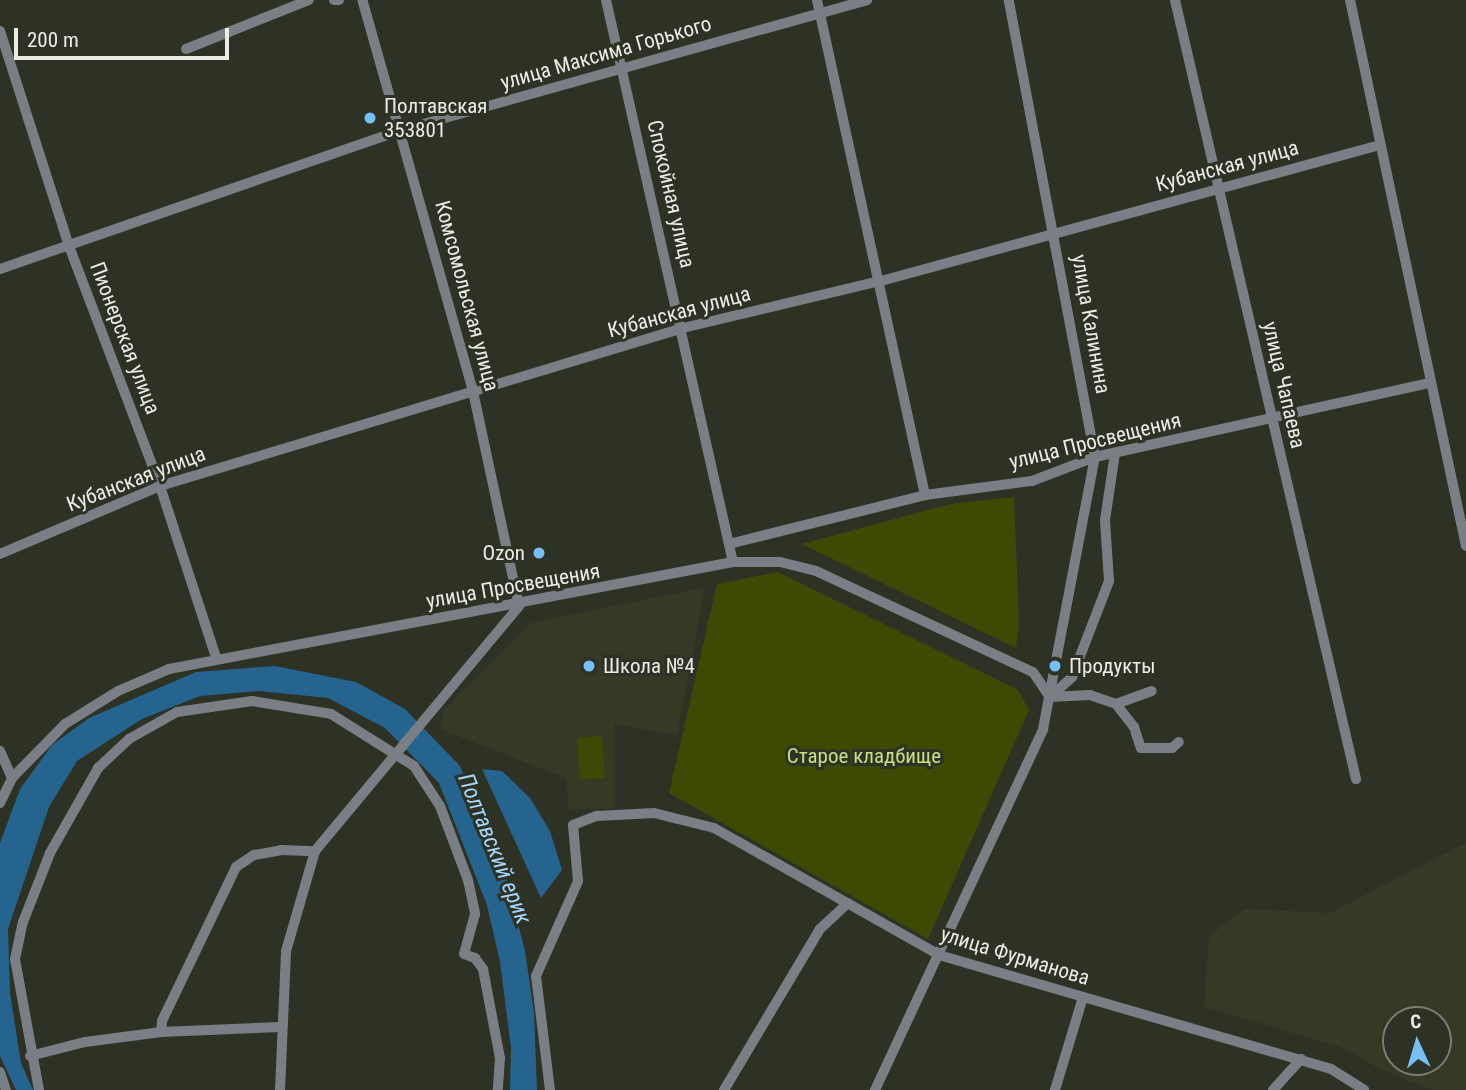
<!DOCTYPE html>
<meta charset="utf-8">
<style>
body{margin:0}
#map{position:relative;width:1466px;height:1090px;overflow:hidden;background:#2e3225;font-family:"Roboto Condensed",sans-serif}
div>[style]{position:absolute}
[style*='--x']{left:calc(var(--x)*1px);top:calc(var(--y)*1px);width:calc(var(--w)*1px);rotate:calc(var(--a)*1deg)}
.built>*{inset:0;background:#353a27}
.green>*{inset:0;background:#3d4a04;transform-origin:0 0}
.water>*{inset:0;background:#24648f}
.minor>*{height:10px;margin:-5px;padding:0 5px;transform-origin:5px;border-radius:5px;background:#797f84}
.dots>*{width:19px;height:19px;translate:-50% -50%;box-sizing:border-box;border:4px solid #2e3225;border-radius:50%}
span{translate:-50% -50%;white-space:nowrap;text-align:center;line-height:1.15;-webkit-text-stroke:6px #2e3225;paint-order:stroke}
.street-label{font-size:21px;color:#ebede5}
.poi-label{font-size:21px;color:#ebede5}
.left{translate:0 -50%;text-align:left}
.right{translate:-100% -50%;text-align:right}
.park-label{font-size:21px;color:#c6e080}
.water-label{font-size:23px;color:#a5d6fd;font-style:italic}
.north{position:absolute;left:1382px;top:1006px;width:70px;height:70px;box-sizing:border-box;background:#2e3225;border:2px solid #7a7d72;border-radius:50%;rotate:356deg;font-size:19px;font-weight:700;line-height:28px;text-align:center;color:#ebede5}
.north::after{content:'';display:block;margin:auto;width:24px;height:32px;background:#76c0f7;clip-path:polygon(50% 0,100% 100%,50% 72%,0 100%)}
.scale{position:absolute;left:14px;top:28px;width:215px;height:32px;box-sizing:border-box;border:4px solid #ebede5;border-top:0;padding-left:9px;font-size:21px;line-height:24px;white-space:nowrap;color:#ebede5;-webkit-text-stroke:5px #2e3225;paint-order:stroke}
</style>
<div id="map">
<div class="built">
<i style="clip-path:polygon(705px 587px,677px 735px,614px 724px,615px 809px,569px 809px,566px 778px,440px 729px,443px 710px,532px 623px)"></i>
<i style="clip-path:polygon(evenodd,1466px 843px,1466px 1090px,1433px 1090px,1384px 1071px,1341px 1047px,1204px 1007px,1209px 936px,1245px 909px,1330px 913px,1466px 843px,1438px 1020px,1438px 1062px,1396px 1062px,1396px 1020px,1438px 1020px)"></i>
</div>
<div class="green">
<i style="clip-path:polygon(1014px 497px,1019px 624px,1016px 648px,802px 544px,950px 504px)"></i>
<i style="clip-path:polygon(778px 572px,1018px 690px,1029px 710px,928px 939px,669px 793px,717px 584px)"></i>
<i style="left:602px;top:736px;width:42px;height:25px;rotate:86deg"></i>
</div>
<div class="water">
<i style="clip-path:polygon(275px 666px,356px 682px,405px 709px,460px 766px,504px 869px,525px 951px,534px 1012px,537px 1090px,510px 1090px,511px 1048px,500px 962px,487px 905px,439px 783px,385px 728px,328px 698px,259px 691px,200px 696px,142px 719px,77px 761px,49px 807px,8px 929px,10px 993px,21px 1063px,33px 1090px,16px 1090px,0 1056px,0 843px,20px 789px,52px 745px,89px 718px,196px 672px)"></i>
<i style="clip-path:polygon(482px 769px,502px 771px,530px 798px,550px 831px,562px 870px,541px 898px)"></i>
</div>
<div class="minor">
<i style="--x:334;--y:0;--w:5;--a:0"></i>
<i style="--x:606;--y:0;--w:576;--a:77.27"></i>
<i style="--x:817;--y:0;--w:507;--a:77.69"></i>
<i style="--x:1175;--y:0;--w:800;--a:76.92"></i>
<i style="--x:1350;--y:0;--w:558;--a:78.01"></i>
<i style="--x:0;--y:31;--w:226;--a:72.2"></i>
<i style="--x:69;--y:246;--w:257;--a:69.2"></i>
<i style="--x:160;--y:486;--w:180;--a:71.9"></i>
<i style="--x:186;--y:49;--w:132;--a:-21.7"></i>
<i style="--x:0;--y:269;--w:425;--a:-19.1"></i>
<i style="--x:402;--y:130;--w:483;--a:-15.6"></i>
<i style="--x:729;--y:544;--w:202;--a:-14"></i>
<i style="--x:925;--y:495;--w:108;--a:-7.5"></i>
<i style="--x:1032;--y:481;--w:67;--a:-20.9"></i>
<i style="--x:1095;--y:457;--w:343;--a:-12.5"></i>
<i style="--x:0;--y:554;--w:174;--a:-23"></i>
<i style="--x:160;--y:486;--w:546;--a:-16.81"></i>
<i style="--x:683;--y:328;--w:204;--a:-13.4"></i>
<i style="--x:881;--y:281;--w:517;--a:-15.25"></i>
<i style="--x:1050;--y:697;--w:30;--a:-42"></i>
<i style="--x:1072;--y:677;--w:103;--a:-68.9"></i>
<i style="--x:1109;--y:581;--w:61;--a:-93.8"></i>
<i style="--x:1105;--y:520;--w:68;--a:-81.5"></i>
<i style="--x:1050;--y:697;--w:40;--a:-2.9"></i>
<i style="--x:1090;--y:695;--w:28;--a:19"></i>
<i style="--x:1116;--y:704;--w:38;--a:-20"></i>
<i style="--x:1116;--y:704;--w:29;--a:52"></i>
<i style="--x:1134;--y:727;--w:22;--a:72"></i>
<i style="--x:1141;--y:748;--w:31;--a:0"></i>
<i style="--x:1172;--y:748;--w:9;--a:-41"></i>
<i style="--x:0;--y:751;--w:30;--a:66"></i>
<i style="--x:0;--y:803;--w:28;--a:-64"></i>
<i style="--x:12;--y:778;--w:76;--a:-45.5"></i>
<i style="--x:65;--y:724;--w:62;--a:-31.9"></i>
<i style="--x:118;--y:691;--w:56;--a:-23.3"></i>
<i style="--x:169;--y:669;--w:574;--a:-10.74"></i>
<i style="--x:733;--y:562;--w:47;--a:0"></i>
<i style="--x:780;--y:562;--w:37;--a:14"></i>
<i style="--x:816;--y:571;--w:239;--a:25"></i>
<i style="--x:1033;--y:672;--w:30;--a:56"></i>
<i style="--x:161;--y:1032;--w:11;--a:-85"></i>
<i style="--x:162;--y:1021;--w:171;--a:-64.3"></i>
<i style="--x:236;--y:867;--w:22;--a:-34"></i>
<i style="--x:254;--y:855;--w:27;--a:-10"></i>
<i style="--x:281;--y:850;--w:34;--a:2"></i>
<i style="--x:30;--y:1056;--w:57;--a:-14.3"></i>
<i style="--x:85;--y:1042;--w:77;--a:-7.5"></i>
<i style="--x:161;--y:1032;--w:121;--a:-2.4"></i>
<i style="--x:0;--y:1072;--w:19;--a:72"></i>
<i style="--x:39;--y:1090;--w:133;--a:-100.4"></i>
<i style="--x:15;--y:959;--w:38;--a:-78"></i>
<i style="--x:23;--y:922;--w:74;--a:-68.6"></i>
<i style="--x:50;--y:853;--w:98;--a:-60.5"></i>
<i style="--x:98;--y:768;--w:42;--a:-43.1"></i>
<i style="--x:129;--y:739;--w:55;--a:-29.4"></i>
<i style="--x:177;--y:712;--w:76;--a:-8.3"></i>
<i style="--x:252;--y:701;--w:80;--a:9.3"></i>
<i style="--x:331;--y:714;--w:98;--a:32.1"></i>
<i style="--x:414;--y:766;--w:48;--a:57"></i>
<i style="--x:440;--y:806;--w:79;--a:69.3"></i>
<i style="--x:468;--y:880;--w:35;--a:78"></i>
<i style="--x:475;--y:914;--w:41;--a:105.4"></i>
<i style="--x:464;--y:954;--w:12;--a:20"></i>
<i style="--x:475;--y:958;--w:14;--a:54"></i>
<i style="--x:483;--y:969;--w:91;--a:79.2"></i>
<i style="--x:500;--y:1058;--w:32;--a:94"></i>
<i style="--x:280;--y:1090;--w:139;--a:-87.5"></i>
<i style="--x:286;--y:951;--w:104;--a:-73.8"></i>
<i style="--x:315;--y:851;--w:319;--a:-50.2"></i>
<i style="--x:519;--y:606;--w:220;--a:-102.1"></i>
<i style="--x:473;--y:391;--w:406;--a:-105.8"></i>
<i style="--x:550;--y:1090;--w:115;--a:-97"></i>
<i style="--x:536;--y:976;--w:104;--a:-66.1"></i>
<i style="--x:578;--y:881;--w:56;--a:-95.1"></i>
<i style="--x:573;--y:825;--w:26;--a:-21"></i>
<i style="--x:597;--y:816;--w:57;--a:-3"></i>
<i style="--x:654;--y:813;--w:62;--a:14"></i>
<i style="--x:714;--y:828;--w:258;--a:29.4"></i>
<i style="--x:939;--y:955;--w:408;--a:16.2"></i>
<i style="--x:1331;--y:1069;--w:39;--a:32"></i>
<i style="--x:724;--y:1090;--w:187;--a:-59.2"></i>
<i style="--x:820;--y:929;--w:38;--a:-43"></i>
<i style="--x:875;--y:1090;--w:398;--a:-65"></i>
<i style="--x:1043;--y:729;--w:277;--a:-79.2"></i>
<i style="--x:1095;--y:457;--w:465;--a:-100.7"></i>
<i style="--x:1055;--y:1090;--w:97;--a:-73.2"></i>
<i style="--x:1273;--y:1090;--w:42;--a:-47.9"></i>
</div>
<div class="dots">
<i style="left:370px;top:118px;background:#76c0f7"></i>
<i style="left:539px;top:553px;background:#76c0f7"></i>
<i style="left:589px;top:666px;background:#76c0f7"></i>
<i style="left:1055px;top:666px;background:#76c0f7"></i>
</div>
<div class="street-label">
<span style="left:606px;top:53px;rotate:-16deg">улица Максима Горького</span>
<span style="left:1227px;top:166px;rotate:-15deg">Кубанская улица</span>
<span style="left:671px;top:194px;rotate:77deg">Спокойная улица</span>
<span style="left:467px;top:296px;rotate:75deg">Комсомольская улица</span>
<span style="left:679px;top:312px;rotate:-15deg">Кубанская улица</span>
<span style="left:1091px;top:324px;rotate:80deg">улица Калинина</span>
<span style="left:125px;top:338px;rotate:69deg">Пионерская улица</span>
<span style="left:1284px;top:385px;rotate:77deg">улица Чапаева</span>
<span style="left:1095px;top:441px;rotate:-14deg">улица Просвещения</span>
<span style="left:136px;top:479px;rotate:-21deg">Кубанская улица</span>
<span style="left:513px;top:586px;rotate:-10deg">улица Просвещения</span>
<span style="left:1015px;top:956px;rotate:17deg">улица Фурманова</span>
</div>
<div class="poi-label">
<span class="left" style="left:384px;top:118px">Полтавская<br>353801</span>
<span class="right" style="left:525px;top:553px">Ozon</span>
<span class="left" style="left:603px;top:666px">Школа №4</span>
<span class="left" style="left:1069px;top:666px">Продукты</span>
</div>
<div class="park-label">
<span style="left:864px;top:756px">Старое кладбище</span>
</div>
<div class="water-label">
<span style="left:494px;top:849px;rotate:68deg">Полтавский ерик</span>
</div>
<div class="north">С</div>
<div class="scale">200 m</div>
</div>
